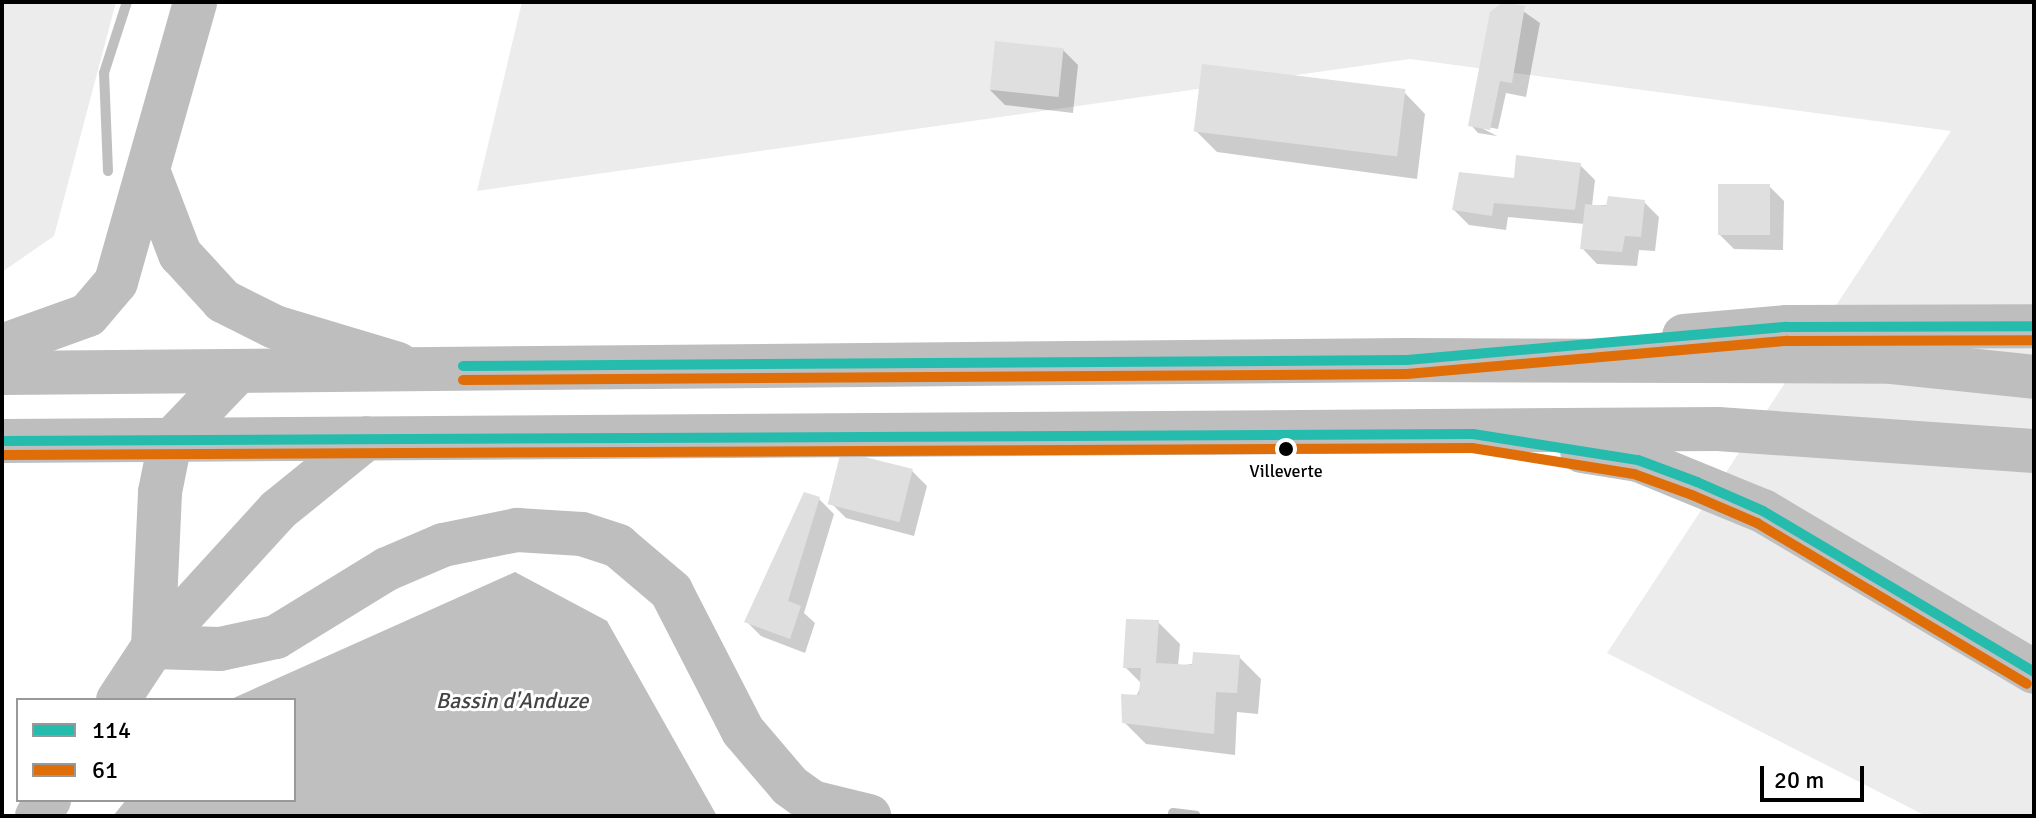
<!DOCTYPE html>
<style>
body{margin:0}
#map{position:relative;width:2036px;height:818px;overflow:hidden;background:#fff;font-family:Signika,sans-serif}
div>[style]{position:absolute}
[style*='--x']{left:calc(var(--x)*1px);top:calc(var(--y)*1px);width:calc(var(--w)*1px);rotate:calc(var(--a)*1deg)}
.green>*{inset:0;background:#ececec}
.water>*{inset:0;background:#bfbfbf}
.shadow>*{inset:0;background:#0003}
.stream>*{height:10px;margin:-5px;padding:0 5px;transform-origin:5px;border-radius:5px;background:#bfbfbf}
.building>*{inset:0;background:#dfdfdf;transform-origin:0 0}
.minor>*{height:44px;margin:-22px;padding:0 22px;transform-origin:22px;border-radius:22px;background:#bebebe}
.major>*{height:44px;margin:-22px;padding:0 22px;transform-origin:22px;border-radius:22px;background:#bebebe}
.bus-1>*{height:10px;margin:-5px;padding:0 5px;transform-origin:5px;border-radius:5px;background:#25bcad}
.bus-2>*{height:10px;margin:-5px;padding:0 5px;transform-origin:5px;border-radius:5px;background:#df6e08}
.dots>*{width:22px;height:22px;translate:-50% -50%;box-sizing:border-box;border:4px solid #fff;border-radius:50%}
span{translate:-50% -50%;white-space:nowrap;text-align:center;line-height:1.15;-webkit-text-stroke:6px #fff;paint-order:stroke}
.bus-label{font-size:18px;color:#000}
.water-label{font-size:22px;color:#444;font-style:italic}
.frame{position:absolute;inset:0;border:4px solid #000;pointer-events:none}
.legend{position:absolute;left:16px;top:698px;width:280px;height:104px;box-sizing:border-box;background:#fff;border:2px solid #999;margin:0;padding:10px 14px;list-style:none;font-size:24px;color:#000}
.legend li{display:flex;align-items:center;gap:16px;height:40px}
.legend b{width:40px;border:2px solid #999}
.scale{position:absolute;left:1760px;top:766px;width:104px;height:36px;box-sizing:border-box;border:4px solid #000;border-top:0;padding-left:10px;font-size:24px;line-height:28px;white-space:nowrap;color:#000;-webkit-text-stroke:6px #fff;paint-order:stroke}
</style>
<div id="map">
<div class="green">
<i style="clip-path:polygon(2px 2px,116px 2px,54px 236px,2px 272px)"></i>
<i style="clip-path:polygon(522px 2px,2034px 2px,2034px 816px,1926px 816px,1607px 653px,1951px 131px,1410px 59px,477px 191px)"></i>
</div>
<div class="water">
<i style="clip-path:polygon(515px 572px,607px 621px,717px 816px,113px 816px,126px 800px,294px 800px,294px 700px,229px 700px)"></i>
</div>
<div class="shadow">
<i style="clip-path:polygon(1510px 2px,1540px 23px,1526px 97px,1506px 93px,1498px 129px,1476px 125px,1497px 136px,1478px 133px,1471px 125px,1492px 13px)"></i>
<i style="clip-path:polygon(1063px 50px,1078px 65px,1073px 113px,1005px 105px,990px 90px)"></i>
<i style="clip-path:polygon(1404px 92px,1425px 114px,1417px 179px,1217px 152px,1195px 130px)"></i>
<i style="clip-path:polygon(1580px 165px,1595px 180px,1592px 206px,1644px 202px,1659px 217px,1655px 251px,1639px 250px,1637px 266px,1597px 264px,1582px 248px,1585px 224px,1508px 217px,1506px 230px,1469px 225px,1454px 210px,1516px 180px)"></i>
<i style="clip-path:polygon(1769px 186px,1784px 201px,1783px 250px,1734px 249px,1719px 234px)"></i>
<i style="clip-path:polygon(912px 471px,927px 486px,914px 536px,846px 518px,831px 503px)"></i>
<i style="clip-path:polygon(819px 499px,834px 514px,804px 613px,815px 623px,805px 653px,761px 636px,746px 621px)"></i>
<i style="clip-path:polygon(1158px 622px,1180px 644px,1178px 666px,1239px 657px,1261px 679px,1258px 714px,1237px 712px,1235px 755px,1146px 744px,1124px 722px,1142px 684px,1125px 667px)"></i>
</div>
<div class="stream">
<i style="--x:108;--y:171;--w:98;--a:-92.3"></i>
<i style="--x:104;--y:73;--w:75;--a:-72.1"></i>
<i style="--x:1173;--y:813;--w:23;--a:7"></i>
</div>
<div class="building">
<i style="clip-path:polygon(1503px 2px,1525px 6px,1512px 83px,1500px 81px,1490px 130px,1468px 126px,1490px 12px)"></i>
<i style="left:995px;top:41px;width:69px;height:49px;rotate:6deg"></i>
<i style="left:1202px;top:64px;width:205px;height:68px;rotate:7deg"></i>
<i style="clip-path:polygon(1516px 155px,1581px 163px,1575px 210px,1494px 203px,1492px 216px,1452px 210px,1459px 172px,1514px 178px)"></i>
<i style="left:1718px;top:184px;width:52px;height:51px"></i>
<i style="clip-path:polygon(1608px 196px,1645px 200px,1641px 237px,1625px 236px,1622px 252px,1580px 249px,1585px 204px,1606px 206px)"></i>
<i style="left:841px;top:451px;width:74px;height:55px;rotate:14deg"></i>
<i style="clip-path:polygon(804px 492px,820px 497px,788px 601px,801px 606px,790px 639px,744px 622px)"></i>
<i style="clip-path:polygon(1126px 619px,1159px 620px,1156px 663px,1192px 665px,1193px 652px,1240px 655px,1237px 693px,1216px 692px,1214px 734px,1122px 723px,1121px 694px,1139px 695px,1141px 668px,1123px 668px)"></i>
</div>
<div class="minor">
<i style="--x:149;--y:173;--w:87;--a:69.1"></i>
<i style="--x:180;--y:254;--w:64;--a:47.5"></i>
<i style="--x:223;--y:301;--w:58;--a:26.6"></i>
<i style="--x:275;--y:327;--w:128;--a:16.7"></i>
<i style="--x:2;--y:346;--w:91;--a:-19.8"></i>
<i style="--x:88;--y:315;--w:43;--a:-49.7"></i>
<i style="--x:116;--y:282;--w:291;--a:-74.2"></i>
<i style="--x:153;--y:647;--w:67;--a:1.7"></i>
<i style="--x:220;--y:649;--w:57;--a:-12.1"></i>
<i style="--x:276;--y:637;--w:130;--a:-31.5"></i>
<i style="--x:387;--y:569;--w:61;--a:-23.2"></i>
<i style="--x:443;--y:545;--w:76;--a:-11.5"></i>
<i style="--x:517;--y:530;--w:65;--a:3.5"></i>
<i style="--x:582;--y:534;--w:38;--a:18"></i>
<i style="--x:618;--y:546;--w:70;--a:40.3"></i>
<i style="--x:671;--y:591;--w:157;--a:62.8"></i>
<i style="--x:743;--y:731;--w:72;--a:49.5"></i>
<i style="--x:790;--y:786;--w:27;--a:36"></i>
<i style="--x:812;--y:802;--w:59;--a:13.8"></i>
</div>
<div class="major">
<i style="--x:1684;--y:336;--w:103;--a:-5"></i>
<i style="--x:1787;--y:327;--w:247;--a:-0.2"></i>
<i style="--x:2;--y:373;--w:1405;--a:-0.53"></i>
<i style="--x:1407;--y:360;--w:485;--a:0.2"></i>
<i style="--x:1892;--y:362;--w:143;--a:6"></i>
<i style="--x:2;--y:441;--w:1716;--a:-0.4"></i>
<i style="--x:1718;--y:429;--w:317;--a:4"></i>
<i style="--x:1582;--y:451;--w:57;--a:9.1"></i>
<i style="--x:1638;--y:460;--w:135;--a:22.2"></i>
<i style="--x:1763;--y:511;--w:315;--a:30.7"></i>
<i style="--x:153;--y:647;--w:155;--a:-87.4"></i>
<i style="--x:160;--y:492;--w:51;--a:-78.7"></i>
<i style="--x:170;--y:442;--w:98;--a:-46.2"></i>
<i style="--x:118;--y:700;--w:64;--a:-56.6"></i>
<i style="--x:153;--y:647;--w:185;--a:-47.6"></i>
<i style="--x:278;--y:510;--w:114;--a:-39"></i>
<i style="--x:37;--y:816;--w:20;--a:-53"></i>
</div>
<div class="bus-1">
<i style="--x:463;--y:366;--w:944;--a:-0.36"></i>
<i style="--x:1407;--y:360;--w:381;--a:-5"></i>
<i style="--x:1787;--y:327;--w:247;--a:-0.2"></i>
<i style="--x:2;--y:441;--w:1471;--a:-0.27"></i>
<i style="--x:1473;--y:434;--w:167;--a:9"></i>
<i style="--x:1638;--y:460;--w:63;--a:20.4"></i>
<i style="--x:1697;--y:482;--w:72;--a:23.7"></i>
<i style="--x:1763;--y:511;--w:315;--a:30.7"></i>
</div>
<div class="bus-2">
<i style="--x:463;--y:380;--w:944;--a:-0.36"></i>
<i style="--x:1407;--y:374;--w:382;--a:-5"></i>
<i style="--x:1788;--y:341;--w:246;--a:-0.2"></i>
<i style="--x:2;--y:455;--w:1470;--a:-0.27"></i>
<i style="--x:1472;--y:448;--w:164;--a:9.1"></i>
<i style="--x:1634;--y:474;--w:62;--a:19.9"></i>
<i style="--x:1692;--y:495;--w:71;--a:23.3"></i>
<i style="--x:1757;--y:523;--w:314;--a:30.8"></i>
</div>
<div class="dots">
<i style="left:1286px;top:449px;background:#000"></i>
</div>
<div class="bus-label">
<span style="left:1286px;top:471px">Villeverte</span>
</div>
<div class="water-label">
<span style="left:512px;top:701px">Bassin d'Anduze</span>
</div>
<div class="frame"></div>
<ul class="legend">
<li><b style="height:10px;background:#25bcad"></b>114</li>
<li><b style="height:10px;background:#df6e08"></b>61</li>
</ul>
<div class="scale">20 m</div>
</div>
